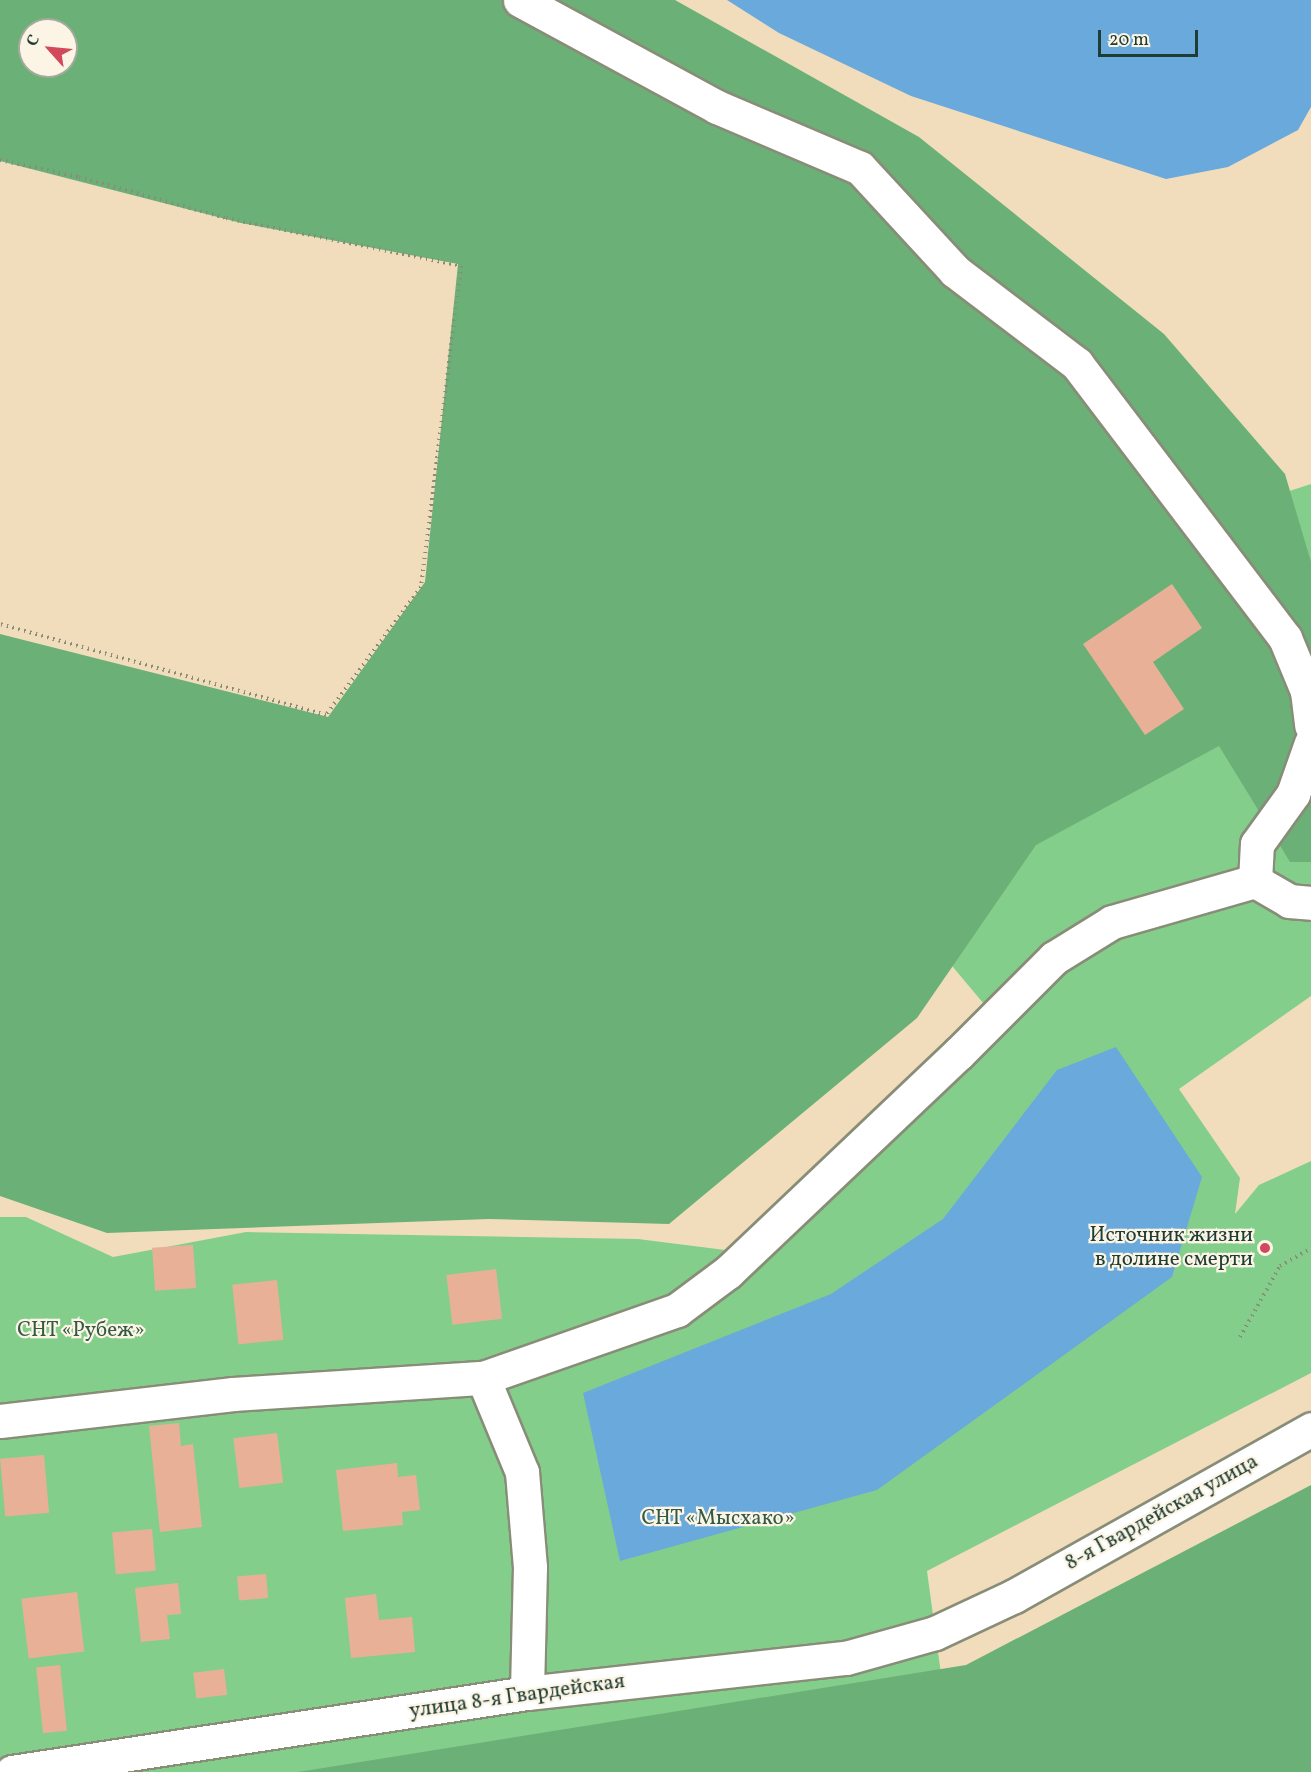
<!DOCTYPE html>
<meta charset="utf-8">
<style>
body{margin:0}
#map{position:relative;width:1311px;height:1772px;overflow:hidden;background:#f1ddbc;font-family:Vollkorn,serif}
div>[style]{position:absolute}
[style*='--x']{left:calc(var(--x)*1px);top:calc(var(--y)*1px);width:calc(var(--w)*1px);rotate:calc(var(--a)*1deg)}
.green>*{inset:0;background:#84ce8b}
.forest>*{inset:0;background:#6bb177}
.water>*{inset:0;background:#69a9dc}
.building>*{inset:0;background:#e8b197;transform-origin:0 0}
.path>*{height:4px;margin-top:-2px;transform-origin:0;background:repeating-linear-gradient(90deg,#888d78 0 1.5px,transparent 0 6px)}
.roads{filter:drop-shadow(2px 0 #888d78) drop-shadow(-2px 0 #888d78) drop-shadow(0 2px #888d78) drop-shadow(0 -2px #888d78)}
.minor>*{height:33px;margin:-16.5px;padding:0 16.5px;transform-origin:16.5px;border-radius:16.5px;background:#fff}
.dots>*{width:16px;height:16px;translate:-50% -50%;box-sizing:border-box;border:3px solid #fcf5e5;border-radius:50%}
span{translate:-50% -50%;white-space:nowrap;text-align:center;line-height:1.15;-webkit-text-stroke:4.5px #fcf5e5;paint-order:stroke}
.poi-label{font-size:21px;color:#1f3d34}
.right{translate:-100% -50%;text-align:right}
.park-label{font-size:21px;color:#335a45}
.street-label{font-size:21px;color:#1f3d34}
.north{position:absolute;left:18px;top:18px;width:60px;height:60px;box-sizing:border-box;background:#fcf5e5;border:2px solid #a4ab9e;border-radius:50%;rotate:297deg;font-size:16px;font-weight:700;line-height:24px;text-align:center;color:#1f3d34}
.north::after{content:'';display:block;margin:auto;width:21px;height:27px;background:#d1495b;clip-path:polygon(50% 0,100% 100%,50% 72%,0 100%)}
.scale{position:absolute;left:1098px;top:30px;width:100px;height:27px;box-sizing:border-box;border:3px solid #1f3d34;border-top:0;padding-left:8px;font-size:18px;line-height:21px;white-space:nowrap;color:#1f3d34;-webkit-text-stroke:4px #fcf5e5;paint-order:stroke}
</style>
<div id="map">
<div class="green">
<i style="clip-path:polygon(1311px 484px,1311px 996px,1179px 1089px,1240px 1178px,1235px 1214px,1259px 1185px,1311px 1161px,1311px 1373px,927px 1571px,944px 1696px,460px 1772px,0 1772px,0 1217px,26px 1217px,113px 1257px,246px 1232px,638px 1239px,733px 1251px,989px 1010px,895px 898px,1274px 496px)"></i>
</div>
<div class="forest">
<i style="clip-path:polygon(evenodd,0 0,675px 0,919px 137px,1164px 334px,1285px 474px,1311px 562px,1311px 862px,1290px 862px,1219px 746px,1036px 845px,917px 1018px,669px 1224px,489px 1219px,107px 1233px,0 1196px,0 634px,328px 717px,425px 582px,458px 264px,241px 223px,0 161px,0 0,30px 30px,66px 30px,66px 66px,30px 66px,30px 30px)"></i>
<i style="clip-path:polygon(1311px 1485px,1311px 1772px,298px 1772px,966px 1665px)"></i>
</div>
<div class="water">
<i style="clip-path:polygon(727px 0,1311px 0,1311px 107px,1298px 130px,1228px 167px,1166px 179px,911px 96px,779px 33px)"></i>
<i style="clip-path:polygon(1116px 1047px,1202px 1177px,1172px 1277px,877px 1490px,620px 1561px,583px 1393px,831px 1294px,943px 1219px,1057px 1070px)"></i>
</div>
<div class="building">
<i style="clip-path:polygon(1172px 584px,1202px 628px,1153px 662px,1184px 709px,1145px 735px,1083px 644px)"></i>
<i style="left:193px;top:1245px;width:43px;height:41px;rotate:86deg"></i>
<i style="left:496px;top:1269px;width:50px;height:50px;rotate:83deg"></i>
<i style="left:277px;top:1280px;width:60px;height:45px;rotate:84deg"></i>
<i style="clip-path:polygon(179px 1423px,181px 1446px,193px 1444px,202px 1527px,160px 1532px,149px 1426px)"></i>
<i style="left:277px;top:1433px;width:50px;height:44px;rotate:83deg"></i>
<i style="left:44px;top:1455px;width:58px;height:44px;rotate:85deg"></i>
<i style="clip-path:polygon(397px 1463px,398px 1477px,416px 1475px,420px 1510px,402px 1512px,403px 1525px,343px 1531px,336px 1470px)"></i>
<i style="left:152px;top:1529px;width:42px;height:40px;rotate:85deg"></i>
<i style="left:266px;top:1574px;width:24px;height:29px;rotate:85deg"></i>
<i style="clip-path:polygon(178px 1583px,181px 1614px,167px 1615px,170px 1639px,141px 1642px,135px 1588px)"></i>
<i style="left:77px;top:1592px;width:60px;height:56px;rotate:83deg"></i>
<i style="clip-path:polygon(376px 1594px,379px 1620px,412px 1617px,415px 1652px,351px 1658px,345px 1598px)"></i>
<i style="left:60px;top:1665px;width:66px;height:24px;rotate:84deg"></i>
<i style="left:224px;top:1669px;width:26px;height:31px;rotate:83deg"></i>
</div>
<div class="path">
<i style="--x:0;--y:160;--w:81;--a:12.1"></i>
<i style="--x:79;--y:177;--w:153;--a:15.6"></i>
<i style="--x:226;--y:218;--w:240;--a:11.5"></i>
<i style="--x:461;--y:266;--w:323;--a:97.1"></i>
<i style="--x:421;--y:587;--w:159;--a:126.6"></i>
<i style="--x:326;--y:715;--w:338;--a:-164.4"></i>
<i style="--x:1240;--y:1337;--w:81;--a:-60.6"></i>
<i style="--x:1280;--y:1266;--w:36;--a:-30"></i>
</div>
<div class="roads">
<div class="minor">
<i style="--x:520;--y:0;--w:224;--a:28.5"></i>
<i style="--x:717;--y:107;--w:155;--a:23.1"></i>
<i style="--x:860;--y:168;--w:140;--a:47.3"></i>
<i style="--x:955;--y:271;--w:153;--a:37.3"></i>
<i style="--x:1077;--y:364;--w:344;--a:52.8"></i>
<i style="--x:1285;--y:638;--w:57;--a:67.5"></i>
<i style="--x:1307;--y:691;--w:35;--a:83"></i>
<i style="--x:1255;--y:881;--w:37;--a:-87"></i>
<i style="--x:1257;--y:844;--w:62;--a:-54.2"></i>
<i style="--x:1293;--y:794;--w:54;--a:-70.6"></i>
<i style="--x:1255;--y:881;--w:39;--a:30"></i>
<i style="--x:1289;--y:901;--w:22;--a:5"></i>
<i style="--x:483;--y:1378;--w:102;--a:67.5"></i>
<i style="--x:522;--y:1472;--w:95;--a:85.2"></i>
<i style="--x:530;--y:1567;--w:126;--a:91.4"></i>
<i style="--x:0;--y:1421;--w:235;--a:-6.6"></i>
<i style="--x:233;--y:1394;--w:251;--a:-3.7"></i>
<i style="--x:483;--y:1378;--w:206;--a:-19.3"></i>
<i style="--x:677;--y:1310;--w:64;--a:-36.7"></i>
<i style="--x:728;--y:1272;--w:317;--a:-43.5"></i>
<i style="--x:958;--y:1054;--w:136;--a:-45"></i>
<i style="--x:1054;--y:958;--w:68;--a:-31.8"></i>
<i style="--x:1112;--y:922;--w:149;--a:-16"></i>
<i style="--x:12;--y:1772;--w:521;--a:-8.72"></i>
<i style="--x:527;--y:1693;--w:321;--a:-6.3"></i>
<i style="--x:846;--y:1658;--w:92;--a:-15.7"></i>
<i style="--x:935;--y:1633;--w:87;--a:-25.1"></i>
<i style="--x:1014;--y:1596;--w:341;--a:-29.3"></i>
</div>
</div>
<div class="dots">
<i style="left:1265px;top:1248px;background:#d1495b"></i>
</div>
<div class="poi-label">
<span class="right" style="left:1253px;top:1248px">Источник жизни<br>в долине смерти</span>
</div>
<div class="park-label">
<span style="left:81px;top:1331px">СНТ «Рубеж»</span>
<span style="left:718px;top:1519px">СНТ «Мысхако»</span>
</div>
<div class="street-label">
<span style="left:1162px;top:1513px;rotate:-29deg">8-я Гвардейская улица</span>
<span style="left:517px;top:1697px;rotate:-8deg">улица 8-я Гвардейская</span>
</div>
<div class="north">С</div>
<div class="scale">20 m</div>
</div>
